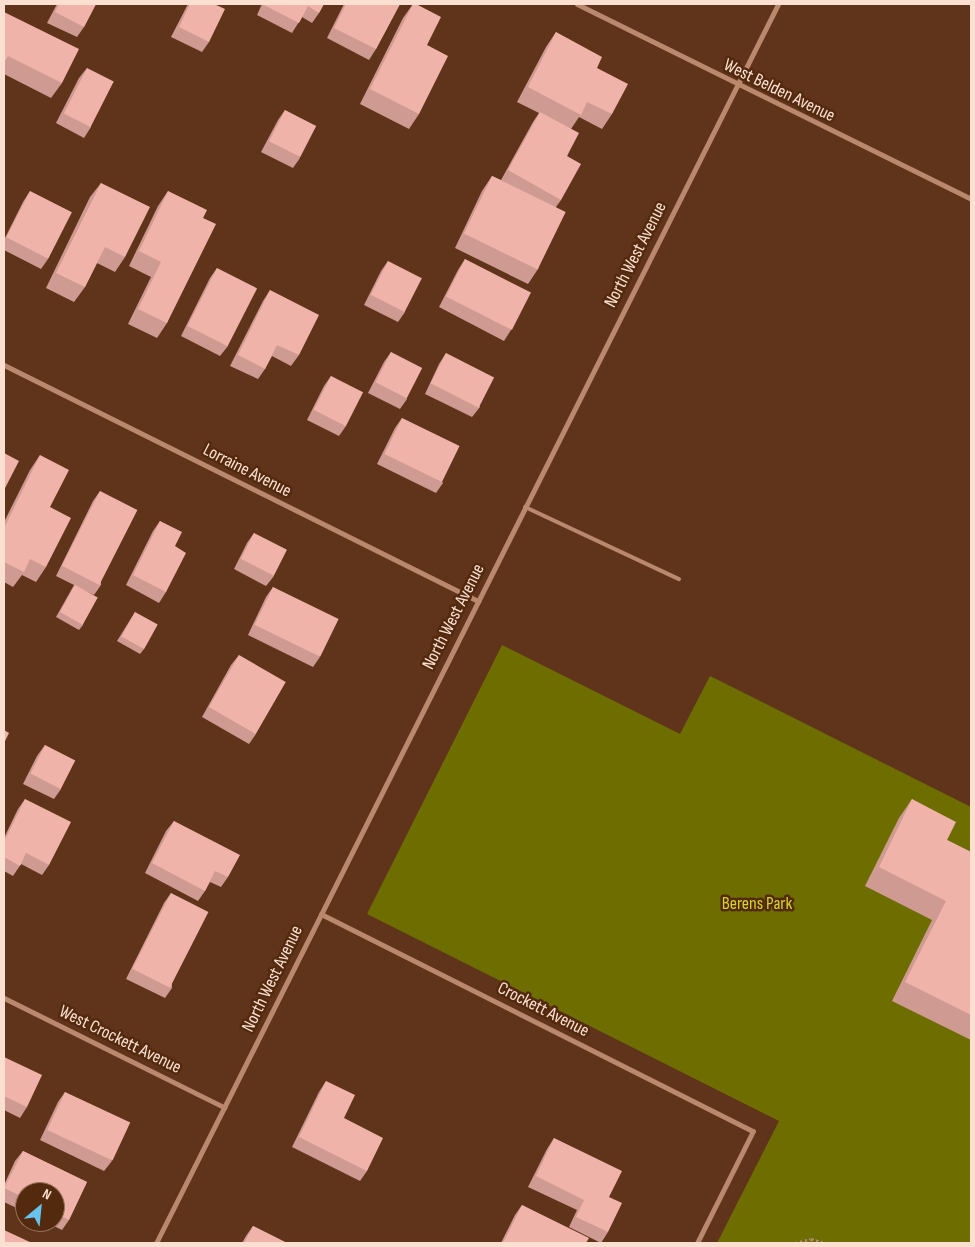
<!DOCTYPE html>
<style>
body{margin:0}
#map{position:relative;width:975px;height:1247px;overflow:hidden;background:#60341a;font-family:"Sofia Sans Condensed",sans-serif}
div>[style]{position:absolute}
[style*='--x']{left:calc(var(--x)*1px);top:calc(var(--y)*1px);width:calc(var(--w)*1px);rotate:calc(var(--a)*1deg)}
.green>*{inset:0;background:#6e6e00}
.path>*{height:3px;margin-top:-1.5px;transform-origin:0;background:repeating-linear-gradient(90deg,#af8b77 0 2.5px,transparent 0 5px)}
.lane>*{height:4px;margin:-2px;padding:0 2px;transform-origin:2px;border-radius:2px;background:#ba886d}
.street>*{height:5px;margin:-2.5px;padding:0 2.5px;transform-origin:2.5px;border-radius:2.5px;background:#ba886d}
.wall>*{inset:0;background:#ce9a91}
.building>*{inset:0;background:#f0b3a9;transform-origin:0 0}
span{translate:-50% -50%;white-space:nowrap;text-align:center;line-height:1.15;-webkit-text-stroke:5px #542a0f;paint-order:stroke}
.street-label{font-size:18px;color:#fbe0d1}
.park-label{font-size:18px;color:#d2d32d}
.frame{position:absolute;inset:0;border:5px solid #fbe0d1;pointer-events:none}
.north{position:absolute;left:15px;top:1182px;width:50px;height:50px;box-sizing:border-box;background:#542a0f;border:1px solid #97735d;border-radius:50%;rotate:28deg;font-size:14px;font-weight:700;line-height:20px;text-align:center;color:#fbe0d1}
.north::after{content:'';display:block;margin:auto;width:18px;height:22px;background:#66c4ef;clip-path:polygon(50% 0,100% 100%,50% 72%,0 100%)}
</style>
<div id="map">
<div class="green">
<i style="clip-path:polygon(502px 645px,680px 734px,710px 676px,971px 807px,971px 1243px,717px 1243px,779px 1121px,367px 914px)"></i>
</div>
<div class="path">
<i style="--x:795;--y:1243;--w:16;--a:-14"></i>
<i style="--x:811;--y:1239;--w:15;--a:16"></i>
</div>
<div class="lane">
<i style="--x:525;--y:507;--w:170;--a:25.1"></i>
</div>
<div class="street">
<i style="--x:577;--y:4;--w:440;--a:26.3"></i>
<i style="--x:4;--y:365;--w:530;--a:26.47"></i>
<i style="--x:321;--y:914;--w:483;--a:26.7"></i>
<i style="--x:753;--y:1131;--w:125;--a:116.6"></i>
<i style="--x:4;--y:998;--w:246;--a:26.4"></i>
<i style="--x:156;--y:1243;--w:1386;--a:-63.34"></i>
</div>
<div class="wall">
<i style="clip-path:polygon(57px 4px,96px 4px,84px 27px,77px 37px,47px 23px)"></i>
<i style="clip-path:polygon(188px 4px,214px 4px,209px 42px,202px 52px,171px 37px)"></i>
<i style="clip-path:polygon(262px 4px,324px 4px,319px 13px,312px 23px,302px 17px,292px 33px,257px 15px)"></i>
<i style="clip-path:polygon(344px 4px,400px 4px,376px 49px,369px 60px,327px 38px)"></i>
<i style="clip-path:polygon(413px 4px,427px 45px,419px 114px,409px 129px,360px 104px,403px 18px)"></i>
<i style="clip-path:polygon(4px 12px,62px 83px,51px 98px,4px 74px)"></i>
<i style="clip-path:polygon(556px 32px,597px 68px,612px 114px,602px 129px,579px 117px,571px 129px,561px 200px,556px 207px,538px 269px,528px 284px,455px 248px,482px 191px,492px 176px,501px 180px,533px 122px,539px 113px,517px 102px,546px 47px)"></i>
<i style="clip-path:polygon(87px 68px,91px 127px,84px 138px,56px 123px,79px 78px)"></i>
<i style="clip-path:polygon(285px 110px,300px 158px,293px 168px,261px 152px,278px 120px)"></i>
<i style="clip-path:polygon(101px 183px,125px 257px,115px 272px,97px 263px,85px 287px,74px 302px,46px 288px,90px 197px)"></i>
<i style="clip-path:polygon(30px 191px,48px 259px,41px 269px,4px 250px,4px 240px,23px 202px)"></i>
<i style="clip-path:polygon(168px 191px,203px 218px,167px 323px,157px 338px,128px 324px,151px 277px,129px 266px,158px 206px)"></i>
<i style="clip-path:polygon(465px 259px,511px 330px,504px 341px,439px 307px,458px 270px)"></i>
<i style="clip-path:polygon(388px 261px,405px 312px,398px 322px,364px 305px,381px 271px)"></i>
<i style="clip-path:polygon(217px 268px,228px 346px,220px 356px,181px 336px,210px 278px)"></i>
<i style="clip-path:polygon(270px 290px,299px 355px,291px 366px,272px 356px,265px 369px,258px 379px,230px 366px,263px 301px)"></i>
<i style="clip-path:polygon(391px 352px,407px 399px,400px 409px,368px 393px,384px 362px)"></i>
<i style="clip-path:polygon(446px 353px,480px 407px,472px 417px,425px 394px,439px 364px)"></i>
<i style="clip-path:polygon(331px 376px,346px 426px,339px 436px,307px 420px,324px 386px)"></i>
<i style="clip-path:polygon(402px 418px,443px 483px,436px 493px,377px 464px,395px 428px)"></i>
<i style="clip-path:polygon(40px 455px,50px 507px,46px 567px,36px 582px,22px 575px,13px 587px,4px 582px,4px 522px,30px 470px)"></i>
<i style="clip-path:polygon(100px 491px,101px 585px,94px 595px,85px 591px,83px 625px,79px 630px,56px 617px,74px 585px,56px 576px,93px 501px)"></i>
<i style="clip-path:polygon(160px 521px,175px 546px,166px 592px,159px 603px,126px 585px,153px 531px)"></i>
<i style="clip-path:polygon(254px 533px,274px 576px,266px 586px,234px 569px,247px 543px)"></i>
<i style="clip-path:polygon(273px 587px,320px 657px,313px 667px,248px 635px,266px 597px)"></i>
<i style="clip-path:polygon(135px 612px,144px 649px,140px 654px,117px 641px)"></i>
<i style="clip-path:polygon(239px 655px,256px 734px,249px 744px,202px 717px,231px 665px)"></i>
<i style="clip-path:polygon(45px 745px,61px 789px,54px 799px,23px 784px,37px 756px)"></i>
<i style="clip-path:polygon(25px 799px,49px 865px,42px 875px,21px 864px,13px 876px,4px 871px,4px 838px,18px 809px)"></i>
<i style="clip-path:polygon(912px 799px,947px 840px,971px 852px,971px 1040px,892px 1001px,932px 920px,865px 886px,899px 818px)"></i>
<i style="clip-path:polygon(174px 821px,228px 877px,221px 887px,210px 882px,205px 891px,198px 901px,145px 873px,166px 831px)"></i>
<i style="clip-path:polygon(171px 893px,172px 988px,165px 998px,126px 979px,164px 903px)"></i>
<i style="clip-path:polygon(4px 1057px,27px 1107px,20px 1118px,4px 1110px)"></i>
<i style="clip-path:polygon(326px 1081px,344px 1118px,367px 1171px,360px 1181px,292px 1147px,319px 1092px)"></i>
<i style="clip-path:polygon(65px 1092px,112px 1161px,104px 1171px,40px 1140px,58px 1102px)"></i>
<i style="clip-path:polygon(554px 1138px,609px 1197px,608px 1232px,601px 1243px,569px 1227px,577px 1210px,528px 1187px,547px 1149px)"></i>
<i style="clip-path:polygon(23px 1151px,87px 1182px,69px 1220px,62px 1230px,46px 1222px,55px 1222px,55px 1192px,25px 1192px,25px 1212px,4px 1202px,4px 1185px,15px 1161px)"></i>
<i style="clip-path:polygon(522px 1205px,586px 1243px,501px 1243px,515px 1215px)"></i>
<i style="clip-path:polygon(253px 1226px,287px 1243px,242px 1243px,246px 1236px)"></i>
</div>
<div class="building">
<i style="clip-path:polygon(59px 4px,96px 4px,84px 27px,55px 12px)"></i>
<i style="clip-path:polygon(190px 4px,214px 4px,225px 9px,209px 42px,179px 27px)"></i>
<i style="clip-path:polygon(264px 4px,324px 4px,319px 13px,308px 6px,299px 23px,264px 5px)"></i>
<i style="clip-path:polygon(346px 4px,400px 4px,376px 49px,334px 28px)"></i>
<i style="clip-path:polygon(413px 4px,416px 4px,441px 17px,427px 45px,448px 56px,419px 114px,370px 89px)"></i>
<i style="clip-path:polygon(4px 12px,79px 49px,62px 83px,8px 56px,4px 63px)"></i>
<i style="clip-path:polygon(556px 32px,602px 57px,597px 68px,628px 84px,612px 114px,587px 102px,581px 115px,528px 87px)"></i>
<i style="left:87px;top:68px;width:30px;height:51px;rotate:27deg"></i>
<i style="left:285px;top:110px;width:35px;height:35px;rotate:27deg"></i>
<i style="clip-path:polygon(540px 112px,579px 133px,567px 156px,581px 164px,561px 200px,508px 170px)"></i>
<i style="left:492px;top:176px;width:82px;height:64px;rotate:26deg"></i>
<i style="clip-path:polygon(101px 183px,150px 207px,125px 257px,105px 247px,85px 287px,56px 273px)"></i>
<i style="left:30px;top:191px;width:47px;height:52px;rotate:27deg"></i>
<i style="clip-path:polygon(168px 191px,207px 210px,203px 218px,216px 224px,167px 323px,138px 309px,161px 262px,139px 251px)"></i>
<i style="left:465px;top:259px;width:74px;height:42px;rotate:27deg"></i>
<i style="left:388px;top:261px;width:38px;height:38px;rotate:27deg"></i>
<i style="left:217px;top:268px;width:45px;height:65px;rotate:27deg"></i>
<i style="clip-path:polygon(270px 290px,319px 315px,299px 355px,277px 345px,265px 369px,238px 355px)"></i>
<i style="left:391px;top:352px;width:35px;height:34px;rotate:27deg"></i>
<i style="left:446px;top:353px;width:54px;height:34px;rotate:27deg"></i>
<i style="left:331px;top:376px;width:36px;height:38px;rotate:27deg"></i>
<i style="left:402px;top:418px;width:64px;height:40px;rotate:26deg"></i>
<i style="clip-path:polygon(4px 453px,19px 461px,4px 490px)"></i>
<i style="clip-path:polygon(40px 455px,69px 470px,50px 507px,71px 518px,46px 567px,30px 559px,24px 572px,4px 562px,4px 528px)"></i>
<i style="left:100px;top:491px;width:42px;height:84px;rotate:27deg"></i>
<i style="clip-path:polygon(160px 521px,182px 532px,175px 546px,186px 553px,166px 592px,133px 575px)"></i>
<i style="left:254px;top:533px;width:37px;height:29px;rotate:27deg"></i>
<i style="left:75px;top:585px;width:26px;height:31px;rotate:29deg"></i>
<i style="left:273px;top:587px;width:73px;height:42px;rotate:26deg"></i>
<i style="left:135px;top:612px;width:26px;height:28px;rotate:29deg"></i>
<i style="left:239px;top:655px;width:54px;height:60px;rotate:30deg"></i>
<i style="clip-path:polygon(4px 730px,9px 733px,4px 743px)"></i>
<i style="left:45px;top:745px;width:34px;height:32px;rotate:27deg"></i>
<i style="clip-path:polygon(25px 799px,71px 822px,49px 865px,26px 853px,20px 866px,4px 857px,4px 842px)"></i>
<i style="clip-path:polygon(912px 799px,956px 822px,947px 840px,971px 852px,971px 1015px,905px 982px,946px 901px,879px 867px)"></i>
<i style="clip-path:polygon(174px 821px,240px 855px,228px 877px,215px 871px,205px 891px,152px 863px)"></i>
<i style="left:171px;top:893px;width:42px;height:85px;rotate:27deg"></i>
<i style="clip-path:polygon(4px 1057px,42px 1075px,27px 1107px,4px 1096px)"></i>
<i style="clip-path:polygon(326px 1081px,355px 1095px,344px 1118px,383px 1138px,367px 1171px,299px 1137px)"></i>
<i style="left:65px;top:1092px;width:72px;height:42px;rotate:25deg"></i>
<i style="clip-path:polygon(554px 1138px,622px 1171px,609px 1197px,622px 1203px,608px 1232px,576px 1217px,584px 1200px,536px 1176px)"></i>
<i style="clip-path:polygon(23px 1151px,87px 1182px,69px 1220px,55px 1213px,55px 1192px,25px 1192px,25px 1198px,4px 1188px)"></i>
<i style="clip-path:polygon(522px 1205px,589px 1238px,586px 1243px,503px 1243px)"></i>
<i style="clip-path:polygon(253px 1226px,287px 1243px,244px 1243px)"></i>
<i style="clip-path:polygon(4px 1230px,32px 1243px,4px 1243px)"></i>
</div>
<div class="street-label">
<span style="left:779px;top:91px;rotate:26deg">West Belden Avenue</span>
<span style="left:636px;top:255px;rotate:-63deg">North West Avenue</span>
<span style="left:247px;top:471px;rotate:27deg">Lorraine Avenue</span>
<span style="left:454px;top:617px;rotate:-63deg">North West Avenue</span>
<span style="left:273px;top:979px;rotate:-64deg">North West Avenue</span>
<span style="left:543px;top:1010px;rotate:27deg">Crockett Avenue</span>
<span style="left:120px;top:1040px;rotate:26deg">West Crockett Avenue</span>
</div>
<div class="park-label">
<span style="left:757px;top:904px">Berens Park</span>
</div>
<div class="frame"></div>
<div class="north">N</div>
</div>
